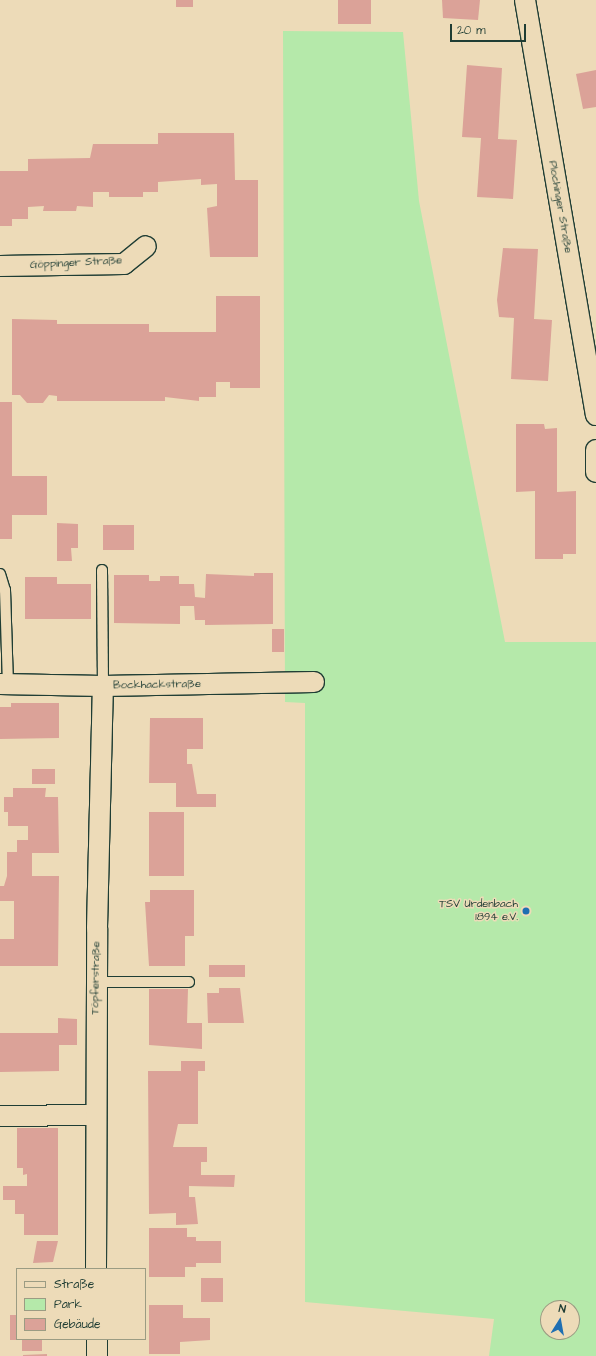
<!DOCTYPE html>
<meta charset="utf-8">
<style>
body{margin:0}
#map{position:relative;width:596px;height:1356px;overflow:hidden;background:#eddbb8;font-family:"Architects Daughter",sans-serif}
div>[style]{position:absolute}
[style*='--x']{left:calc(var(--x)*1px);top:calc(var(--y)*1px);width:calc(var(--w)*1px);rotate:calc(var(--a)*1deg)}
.green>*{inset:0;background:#b5e9aa}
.building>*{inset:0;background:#dba298;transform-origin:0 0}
.roads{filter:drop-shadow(1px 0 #1f3d34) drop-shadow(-1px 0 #1f3d34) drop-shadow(0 1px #1f3d34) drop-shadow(0 -1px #1f3d34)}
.service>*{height:10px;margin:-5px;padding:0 5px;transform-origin:5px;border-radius:5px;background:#eddbb8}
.minor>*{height:20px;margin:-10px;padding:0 10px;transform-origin:10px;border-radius:10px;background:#eddbb8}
.dots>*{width:11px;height:11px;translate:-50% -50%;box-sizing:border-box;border:2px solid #eddbb8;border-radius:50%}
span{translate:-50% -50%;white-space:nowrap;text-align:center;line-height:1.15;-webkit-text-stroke:3px #eddbb8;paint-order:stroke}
.street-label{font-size:11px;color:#1f3d34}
.poi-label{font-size:11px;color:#1f3d34}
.right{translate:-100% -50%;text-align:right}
.legend{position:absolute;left:16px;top:1268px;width:130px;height:72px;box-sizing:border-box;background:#eddbb8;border:1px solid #9b9c83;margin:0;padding:5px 7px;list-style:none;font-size:12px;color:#1f3d34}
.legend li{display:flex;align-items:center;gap:8px;height:20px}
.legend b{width:20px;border:1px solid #9b9c83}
.north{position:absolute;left:540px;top:1300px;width:40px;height:40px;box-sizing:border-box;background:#eddbb8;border:1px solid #9b9c83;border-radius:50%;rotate:11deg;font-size:11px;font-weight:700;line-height:16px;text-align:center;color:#1f3d34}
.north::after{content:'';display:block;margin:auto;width:14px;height:18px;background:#1f6fb2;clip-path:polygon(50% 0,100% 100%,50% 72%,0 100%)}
.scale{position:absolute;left:450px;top:24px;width:76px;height:18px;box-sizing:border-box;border:2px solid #1f3d34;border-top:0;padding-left:5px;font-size:12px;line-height:14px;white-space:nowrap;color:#1f3d34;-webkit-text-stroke:3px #eddbb8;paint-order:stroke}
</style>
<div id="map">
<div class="green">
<i style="clip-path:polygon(evenodd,283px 31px,403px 32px,419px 201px,505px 642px,596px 642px,596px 1356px,489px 1356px,494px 1319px,305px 1302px,305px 703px,285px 702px,283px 31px,548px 1308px,572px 1308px,572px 1332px,548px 1332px,548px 1308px)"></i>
</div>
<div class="building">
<i style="left:176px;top:0;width:17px;height:7px"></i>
<i style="left:338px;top:0;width:33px;height:24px"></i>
<i style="clip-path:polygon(442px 0,480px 0,478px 20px,443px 18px)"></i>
<i style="clip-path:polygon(467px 65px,502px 68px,498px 139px,517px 140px,513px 199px,477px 197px,481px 138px,462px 137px)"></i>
<i style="clip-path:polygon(596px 70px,596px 107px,583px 109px,576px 74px)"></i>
<i style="clip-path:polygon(158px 133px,234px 133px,235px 180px,258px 180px,258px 257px,210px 257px,207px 208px,217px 206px,217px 184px,201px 185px,201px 179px,158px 182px,158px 192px,143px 192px,143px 197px,109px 197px,109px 192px,93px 192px,93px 207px,77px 206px,76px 211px,43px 211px,44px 206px,28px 207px,28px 219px,12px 219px,12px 226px,0 226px,0 171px,28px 171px,28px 159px,90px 158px,93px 144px,158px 144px)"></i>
<i style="clip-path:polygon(503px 248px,538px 249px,534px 319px,552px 320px,548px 381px,511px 379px,514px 318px,499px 317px,497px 300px)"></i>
<i style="clip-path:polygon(216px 296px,260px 296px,260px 388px,230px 388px,230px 382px,216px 382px,216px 397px,199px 397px,199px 401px,165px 397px,165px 401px,57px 401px,57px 396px,49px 395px,43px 403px,27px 403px,20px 395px,12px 395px,12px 319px,57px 320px,57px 324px,149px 324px,149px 332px,216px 332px)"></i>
<i style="clip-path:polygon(0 402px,12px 402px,12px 476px,47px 476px,47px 515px,12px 515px,12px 539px,0 539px)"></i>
<i style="clip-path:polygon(516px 424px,544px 424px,545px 429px,557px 428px,557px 492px,576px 491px,576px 554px,563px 554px,563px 559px,535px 559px,535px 491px,516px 492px)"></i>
<i style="clip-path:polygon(57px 523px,78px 524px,78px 548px,71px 548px,72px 561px,57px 561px)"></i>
<i style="left:103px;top:525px;width:31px;height:25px"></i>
<i style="clip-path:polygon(254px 573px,273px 573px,273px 624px,205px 625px,205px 620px,195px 620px,194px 606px,180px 606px,180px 624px,114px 623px,114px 575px,149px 575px,149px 581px,160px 581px,160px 576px,179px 576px,179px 584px,194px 584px,195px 597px,205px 598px,206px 574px,254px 576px)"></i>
<i style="clip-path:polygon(25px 577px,57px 577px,57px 584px,91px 584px,91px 619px,25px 619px)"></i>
<i style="left:272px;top:629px;width:12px;height:23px"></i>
<i style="clip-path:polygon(11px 703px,59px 703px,59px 738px,0 739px,0 707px,11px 707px)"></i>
<i style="clip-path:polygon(150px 718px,203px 718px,203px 749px,187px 749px,187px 764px,192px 764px,197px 794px,216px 794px,216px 807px,176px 807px,176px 783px,149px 783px)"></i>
<i style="left:32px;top:769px;width:23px;height:15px"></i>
<i style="clip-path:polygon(13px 788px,46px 788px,45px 797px,58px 797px,59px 853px,32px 853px,32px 876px,59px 876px,58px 966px,0 966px,0 939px,14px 939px,14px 901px,0 901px,0 886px,4px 886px,7px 876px,7px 852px,17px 852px,17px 840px,28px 840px,28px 826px,8px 826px,8px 812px,4px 812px,4px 797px,13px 797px)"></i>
<i style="left:149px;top:812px;width:35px;height:64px"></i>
<i style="clip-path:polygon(150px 890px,194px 890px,194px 936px,185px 936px,185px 966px,149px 966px,145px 902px,150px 902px)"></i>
<i style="left:209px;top:965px;width:36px;height:12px"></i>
<i style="clip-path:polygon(219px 988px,240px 988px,244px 1023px,208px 1023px,207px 993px,219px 993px)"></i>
<i style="clip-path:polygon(149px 989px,188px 989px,187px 1023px,202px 1023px,202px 1049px,149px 1045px)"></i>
<i style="clip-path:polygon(58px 1018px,77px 1019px,77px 1045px,59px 1045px,59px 1071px,0 1072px,0 1033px,58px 1033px)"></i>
<i style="clip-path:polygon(181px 1061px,205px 1061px,205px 1071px,198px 1071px,198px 1124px,178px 1124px,173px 1147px,207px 1147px,207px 1162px,201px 1162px,201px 1175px,235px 1175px,234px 1187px,189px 1186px,189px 1197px,195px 1197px,198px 1224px,176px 1225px,176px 1213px,149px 1214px,148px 1071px,181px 1071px)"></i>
<i style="clip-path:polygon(17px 1128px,58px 1128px,58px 1235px,24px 1235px,24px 1214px,15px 1214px,15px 1200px,3px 1200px,3px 1186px,27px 1186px,27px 1174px,23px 1175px,23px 1168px,17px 1168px)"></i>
<i style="clip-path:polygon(149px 1228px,187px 1228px,187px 1237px,196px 1237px,196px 1241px,221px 1241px,221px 1263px,196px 1263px,196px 1267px,185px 1267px,185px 1277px,149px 1277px)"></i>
<i style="clip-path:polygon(37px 1241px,58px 1241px,53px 1262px,33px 1263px)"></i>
<i style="left:201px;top:1278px;width:22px;height:24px"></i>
<i style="clip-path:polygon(149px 1305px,183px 1305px,183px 1318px,210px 1318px,210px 1340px,180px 1342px,180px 1354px,149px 1354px)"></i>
<i style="left:10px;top:1315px;width:7px;height:25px"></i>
<i style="left:22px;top:1339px;width:20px;height:12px"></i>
<i style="clip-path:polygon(47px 1354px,47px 1356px,23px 1356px,23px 1355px)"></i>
</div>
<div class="roads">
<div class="service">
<i style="--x:102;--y:570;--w:116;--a:89.5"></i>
<i style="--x:0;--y:574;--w:17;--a:73"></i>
<i style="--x:5;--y:590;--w:94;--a:88.2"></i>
<i style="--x:96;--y:982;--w:93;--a:0"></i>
</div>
<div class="minor">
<i style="--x:525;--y:0;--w:421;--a:80.3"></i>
<i style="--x:0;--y:266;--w:124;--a:-0.9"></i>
<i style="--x:124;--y:264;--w:28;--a:-39"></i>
<i style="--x:596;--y:450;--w:22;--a:90"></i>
<i style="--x:0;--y:684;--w:103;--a:1.1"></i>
<i style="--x:103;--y:686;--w:211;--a:-1.1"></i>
<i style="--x:0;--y:1116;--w:95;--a:-0.6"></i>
<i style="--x:96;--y:1269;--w:341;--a:-89.8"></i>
<i style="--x:97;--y:928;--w:242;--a:-88.6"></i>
<i style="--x:97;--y:1339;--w:17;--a:90"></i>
</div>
</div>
<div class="dots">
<i style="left:526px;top:911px;background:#1f6fb2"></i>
</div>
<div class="street-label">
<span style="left:560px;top:207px;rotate:80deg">Plochinger Straße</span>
<span style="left:76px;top:263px;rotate:-3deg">Göppinger Straße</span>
<span style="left:157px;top:685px;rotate:-1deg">Bockhackstraße</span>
<span style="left:96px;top:978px;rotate:-89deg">Töpferstraße</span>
</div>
<div class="poi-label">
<span class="right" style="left:518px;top:911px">TSV Urdenbach<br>1894 e.V.</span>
</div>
<ul class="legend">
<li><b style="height:5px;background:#eddbb8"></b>Straße</li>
<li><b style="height:11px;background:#b5e9aa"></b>Park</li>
<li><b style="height:11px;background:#dba298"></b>Gebäude</li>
</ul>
<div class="north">N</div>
<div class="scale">20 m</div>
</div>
